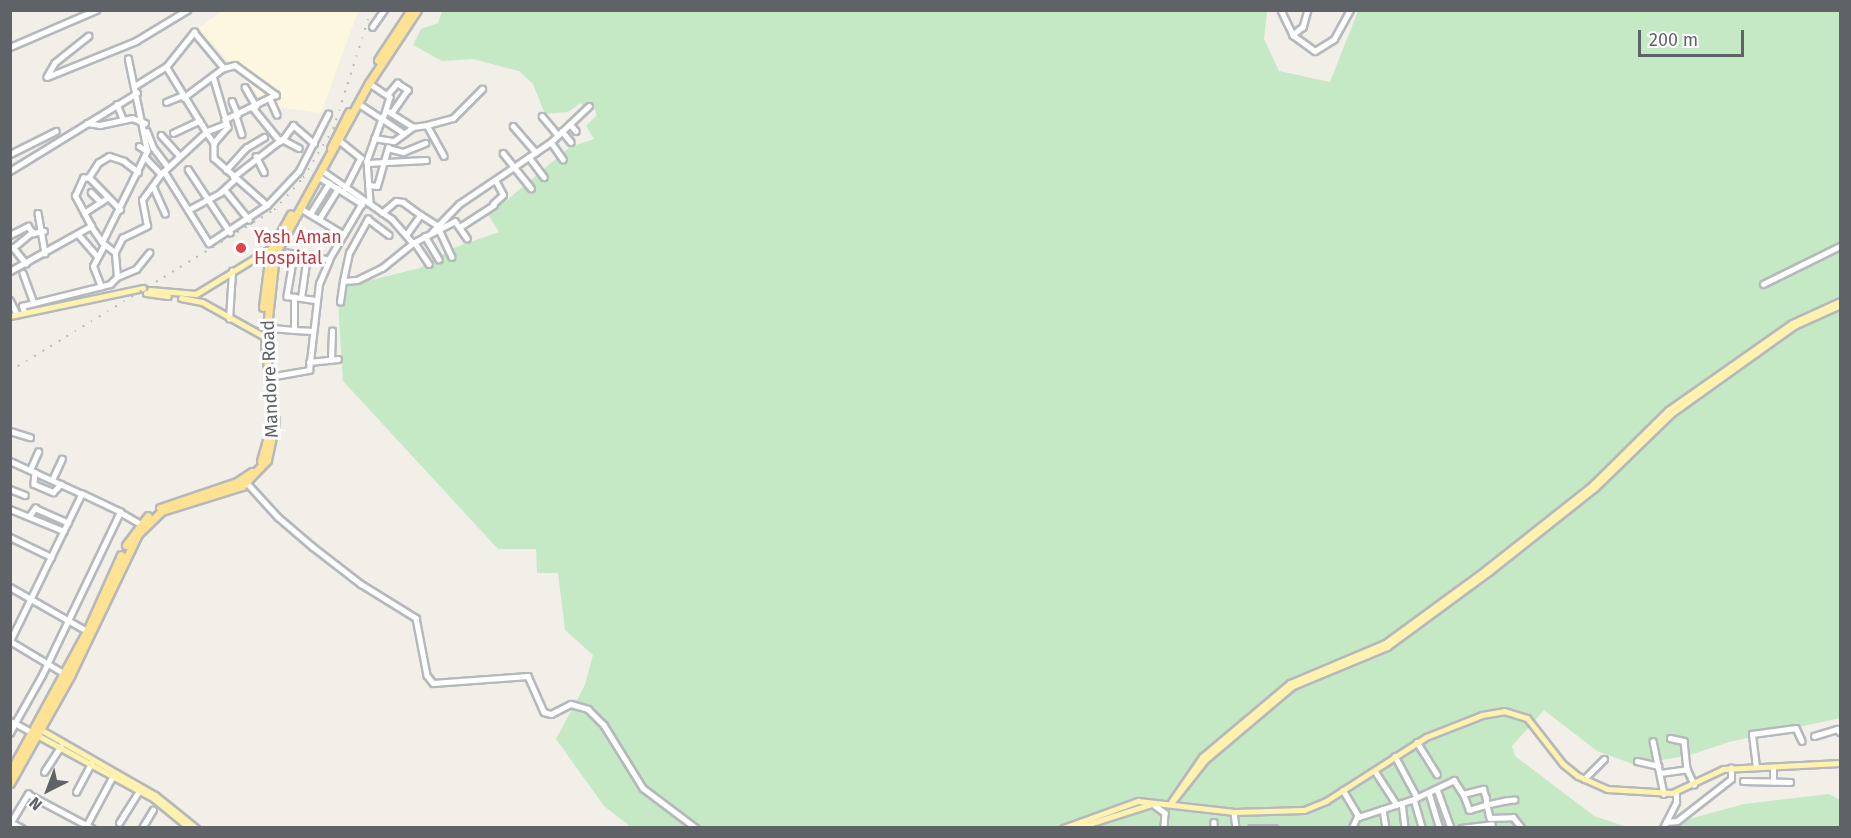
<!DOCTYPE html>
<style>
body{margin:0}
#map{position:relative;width:1851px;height:838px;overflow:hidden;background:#f1efe8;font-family:"Fira Sans",sans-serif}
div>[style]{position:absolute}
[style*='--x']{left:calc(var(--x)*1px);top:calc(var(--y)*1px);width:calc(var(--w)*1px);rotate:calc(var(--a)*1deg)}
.commercial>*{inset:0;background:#fef7e0}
.green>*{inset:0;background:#c5e8c5}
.roads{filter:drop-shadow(2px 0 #b5b8bc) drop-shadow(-2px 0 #b5b8bc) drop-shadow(0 2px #b5b8bc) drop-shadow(0 -2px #b5b8bc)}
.minor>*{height:4.5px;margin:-2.25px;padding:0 2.25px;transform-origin:2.25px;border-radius:2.25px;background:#fff}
.major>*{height:5px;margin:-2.5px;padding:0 2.5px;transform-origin:2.5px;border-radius:2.5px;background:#fff2af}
.highway>*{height:7px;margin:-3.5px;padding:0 3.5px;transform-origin:3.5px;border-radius:3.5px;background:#fde293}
.rail>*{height:1.5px;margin-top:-0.75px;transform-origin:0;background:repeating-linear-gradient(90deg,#b6b7b8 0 1.5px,transparent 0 9.5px)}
.dots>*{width:16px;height:16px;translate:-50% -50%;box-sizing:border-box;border:3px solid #fff;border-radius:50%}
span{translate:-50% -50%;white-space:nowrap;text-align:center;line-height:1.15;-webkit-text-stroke:6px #fff;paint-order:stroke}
.health-label{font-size:18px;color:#be3a42}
.left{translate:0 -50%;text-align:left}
.street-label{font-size:18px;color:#5f6368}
.frame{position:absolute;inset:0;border:12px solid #5f6368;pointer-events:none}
.north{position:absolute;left:18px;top:760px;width:60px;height:60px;-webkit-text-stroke:4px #fff;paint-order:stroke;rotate:222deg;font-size:16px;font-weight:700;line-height:24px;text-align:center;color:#5f6368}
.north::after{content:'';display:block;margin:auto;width:21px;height:27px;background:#5f6368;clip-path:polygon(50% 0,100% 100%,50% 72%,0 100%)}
.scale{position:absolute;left:1638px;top:30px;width:106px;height:27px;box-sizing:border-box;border:3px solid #5f6368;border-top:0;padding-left:8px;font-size:18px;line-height:21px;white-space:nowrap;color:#5f6368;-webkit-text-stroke:4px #fff;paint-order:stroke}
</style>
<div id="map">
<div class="commercial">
<i style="clip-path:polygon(222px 11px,358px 11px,321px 113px,268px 106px,199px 28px)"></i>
</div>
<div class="green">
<i style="clip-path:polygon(442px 11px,1267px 11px,1264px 39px,1279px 71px,1330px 82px,1358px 11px,1840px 11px,1840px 718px,1729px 742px,1687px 756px,1633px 764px,1597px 751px,1544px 710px,1512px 746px,1515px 756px,1594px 816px,1627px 827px,631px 827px,604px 806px,556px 739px,585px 685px,593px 655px,565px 630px,558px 573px,537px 573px,536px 549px,498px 549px,343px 381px,338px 303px,347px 286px,420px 268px,453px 248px,499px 232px,486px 211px,506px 201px,570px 147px,594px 139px,586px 126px,597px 115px,591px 101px,584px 107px,581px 103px,568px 112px,545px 114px,533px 84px,519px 71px,473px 59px,442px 61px,413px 45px,421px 29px,438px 23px)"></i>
<i style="clip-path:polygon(1829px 794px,1840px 800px,1840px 827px,1656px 828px,1744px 804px)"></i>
</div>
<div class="roads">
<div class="minor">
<i style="--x:1281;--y:10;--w:28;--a:64"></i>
<i style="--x:1308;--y:10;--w:18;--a:106"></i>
<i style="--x:1303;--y:27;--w:13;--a:141"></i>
<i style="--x:1293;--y:35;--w:27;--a:36"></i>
<i style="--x:1315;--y:51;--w:22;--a:-32"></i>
<i style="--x:1334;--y:39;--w:33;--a:-61"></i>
<i style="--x:372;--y:27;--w:21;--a:-55"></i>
<i style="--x:89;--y:36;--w:43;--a:141.5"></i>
<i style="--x:55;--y:63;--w:16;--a:120"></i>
<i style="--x:47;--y:77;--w:96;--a:-22"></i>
<i style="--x:136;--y:41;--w:60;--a:-31.3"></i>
<i style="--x:10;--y:47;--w:94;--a:-23.3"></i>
<i style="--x:166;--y:67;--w:45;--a:-51.3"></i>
<i style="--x:194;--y:32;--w:47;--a:50.2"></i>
<i style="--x:224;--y:68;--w:50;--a:143.1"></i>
<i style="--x:224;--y:68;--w:11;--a:-15"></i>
<i style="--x:235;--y:65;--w:51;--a:36.2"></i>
<i style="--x:276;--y:95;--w:57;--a:153.9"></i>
<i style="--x:213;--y:76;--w:53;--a:73.6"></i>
<i style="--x:228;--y:127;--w:21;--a:131"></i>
<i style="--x:369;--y:83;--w:25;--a:34"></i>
<i style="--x:390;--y:97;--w:14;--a:107"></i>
<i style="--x:245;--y:87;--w:22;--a:60"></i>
<i style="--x:387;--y:95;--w:16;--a:-50"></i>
<i style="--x:397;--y:83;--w:13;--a:32"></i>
<i style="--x:408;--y:90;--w:28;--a:125"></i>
<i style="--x:270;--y:99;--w:17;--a:66"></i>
<i style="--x:232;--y:101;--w:15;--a:67"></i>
<i style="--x:166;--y:102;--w:18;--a:-22"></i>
<i style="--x:117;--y:104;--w:16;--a:68"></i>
<i style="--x:359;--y:104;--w:27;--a:33"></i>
<i style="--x:382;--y:119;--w:45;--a:109.7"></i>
<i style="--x:367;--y:161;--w:41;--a:85.8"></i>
<i style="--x:253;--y:108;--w:43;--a:50.7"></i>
<i style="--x:236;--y:116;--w:19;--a:72"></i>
<i style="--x:542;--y:116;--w:25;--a:50"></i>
<i style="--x:87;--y:123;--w:13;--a:9"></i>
<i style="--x:100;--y:125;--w:33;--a:-12"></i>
<i style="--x:132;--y:118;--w:14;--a:21"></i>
<i style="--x:227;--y:124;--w:22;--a:159"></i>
<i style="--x:206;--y:132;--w:14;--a:54"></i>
<i style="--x:214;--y:143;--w:15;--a:90"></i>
<i style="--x:214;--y:158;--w:71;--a:41.6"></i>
<i style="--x:267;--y:205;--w:47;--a:-46.7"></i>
<i style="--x:299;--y:171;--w:64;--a:-63"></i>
<i style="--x:570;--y:124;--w:9;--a:49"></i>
<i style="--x:427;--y:125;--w:27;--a:-15"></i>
<i style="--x:453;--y:118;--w:41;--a:-45"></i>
<i style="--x:513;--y:126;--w:35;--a:49"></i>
<i style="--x:147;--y:131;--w:17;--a:69"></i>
<i style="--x:153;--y:147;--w:25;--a:53"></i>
<i style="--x:562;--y:131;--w:14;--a:51"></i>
<i style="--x:173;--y:133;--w:29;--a:-25"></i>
<i style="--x:404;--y:134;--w:27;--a:-146"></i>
<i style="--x:382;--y:119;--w:10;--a:-66"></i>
<i style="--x:386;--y:110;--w:32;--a:32"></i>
<i style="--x:413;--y:127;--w:14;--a:-8"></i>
<i style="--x:427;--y:125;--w:35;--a:61"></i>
<i style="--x:161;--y:135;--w:28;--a:48"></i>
<i style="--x:374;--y:138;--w:20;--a:9"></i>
<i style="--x:394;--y:141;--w:24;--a:-36"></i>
<i style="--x:283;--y:139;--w:17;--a:-54"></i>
<i style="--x:293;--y:125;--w:28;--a:41"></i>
<i style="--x:340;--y:141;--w:27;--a:39"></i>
<i style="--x:361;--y:158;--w:34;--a:117"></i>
<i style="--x:551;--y:142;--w:21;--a:55"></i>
<i style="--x:139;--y:146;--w:9;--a:32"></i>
<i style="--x:503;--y:153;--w:45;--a:51.3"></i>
<i style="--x:10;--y:154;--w:51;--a:-26.6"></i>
<i style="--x:256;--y:156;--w:18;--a:63"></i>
<i style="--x:529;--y:157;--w:25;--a:53"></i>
<i style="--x:146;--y:158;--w:22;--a:47"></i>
<i style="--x:367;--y:163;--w:59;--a:-2.9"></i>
<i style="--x:188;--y:169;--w:76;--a:56.3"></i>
<i style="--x:226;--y:170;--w:30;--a:-48"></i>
<i style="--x:246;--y:148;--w:21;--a:-31"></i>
<i style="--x:10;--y:171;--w:149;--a:-31.6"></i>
<i style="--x:164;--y:171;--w:85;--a:58"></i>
<i style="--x:209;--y:243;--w:69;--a:-33.2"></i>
<i style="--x:323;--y:171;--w:84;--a:34.8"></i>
<i style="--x:392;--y:219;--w:32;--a:49"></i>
<i style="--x:413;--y:243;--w:47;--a:-27.6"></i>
<i style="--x:455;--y:221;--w:21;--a:55"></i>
<i style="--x:89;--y:177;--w:17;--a:-57"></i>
<i style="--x:98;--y:163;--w:13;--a:-32"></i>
<i style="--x:109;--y:156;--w:16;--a:18"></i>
<i style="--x:124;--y:161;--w:18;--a:38"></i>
<i style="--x:233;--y:177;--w:62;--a:-37.8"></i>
<i style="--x:282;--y:139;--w:19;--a:28"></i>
<i style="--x:319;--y:177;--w:51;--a:32.1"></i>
<i style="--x:362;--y:204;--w:65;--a:120.5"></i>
<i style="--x:368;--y:185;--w:9;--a:6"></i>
<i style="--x:377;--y:186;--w:40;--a:-74"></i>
<i style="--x:388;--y:148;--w:16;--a:15"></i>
<i style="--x:403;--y:152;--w:24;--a:-22"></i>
<i style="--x:153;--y:186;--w:30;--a:66"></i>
<i style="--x:225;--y:190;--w:38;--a:51"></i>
<i style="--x:91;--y:192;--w:14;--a:45"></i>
<i style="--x:493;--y:204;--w:13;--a:-42"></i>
<i style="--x:503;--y:195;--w:15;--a:-118"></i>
<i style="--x:300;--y:208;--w:50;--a:31.2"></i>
<i style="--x:188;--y:210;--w:36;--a:-28"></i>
<i style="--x:220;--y:193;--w:21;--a:-43"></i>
<i style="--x:38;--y:213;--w:41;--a:80.1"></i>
<i style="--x:84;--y:213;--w:27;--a:-33"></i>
<i style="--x:382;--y:213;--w:18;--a:-41"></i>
<i style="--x:396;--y:201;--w:7;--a:8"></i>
<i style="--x:403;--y:202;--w:22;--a:36"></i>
<i style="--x:421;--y:215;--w:24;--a:126"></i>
<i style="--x:310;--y:214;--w:36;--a:-58"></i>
<i style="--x:421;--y:215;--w:19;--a:32"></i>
<i style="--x:437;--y:225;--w:35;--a:65"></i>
<i style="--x:319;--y:219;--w:36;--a:-58"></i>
<i style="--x:91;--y:226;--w:34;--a:-118"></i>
<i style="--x:75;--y:196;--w:20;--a:-66"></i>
<i style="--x:83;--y:178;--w:6;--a:-9"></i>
<i style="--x:89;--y:177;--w:45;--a:45.9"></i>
<i style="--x:460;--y:227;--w:40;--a:-32.9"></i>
<i style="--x:432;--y:232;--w:39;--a:-46"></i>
<i style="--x:459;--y:204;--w:111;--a:-34"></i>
<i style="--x:551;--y:142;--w:52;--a:-43.5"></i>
<i style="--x:78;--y:234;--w:29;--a:49"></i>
<i style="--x:10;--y:235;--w:20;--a:-27"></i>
<i style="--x:28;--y:226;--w:9;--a:54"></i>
<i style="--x:33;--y:233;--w:11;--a:-10"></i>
<i style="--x:425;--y:236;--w:27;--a:59"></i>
<i style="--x:102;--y:242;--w:16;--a:38"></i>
<i style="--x:115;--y:252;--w:16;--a:-63"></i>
<i style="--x:122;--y:238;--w:28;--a:-26"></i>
<i style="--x:147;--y:226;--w:26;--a:-101"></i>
<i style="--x:142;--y:200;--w:32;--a:-54"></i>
<i style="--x:161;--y:174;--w:62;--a:-43"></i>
<i style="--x:206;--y:132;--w:76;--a:-121.6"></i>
<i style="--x:166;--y:67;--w:36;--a:148"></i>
<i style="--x:415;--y:243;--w:25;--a:56"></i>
<i style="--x:294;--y:255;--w:42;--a:99.7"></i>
<i style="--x:287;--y:296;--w:30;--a:8"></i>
<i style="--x:26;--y:264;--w:21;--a:-129"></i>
<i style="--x:13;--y:248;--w:25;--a:-40"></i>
<i style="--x:10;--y:271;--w:93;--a:-29.1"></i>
<i style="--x:91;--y:226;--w:19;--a:55"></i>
<i style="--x:102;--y:242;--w:102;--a:-63.7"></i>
<i style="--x:147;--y:151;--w:94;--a:-101.7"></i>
<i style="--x:23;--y:273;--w:32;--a:70"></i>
<i style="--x:117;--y:277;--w:21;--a:-23"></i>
<i style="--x:136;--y:269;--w:21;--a:-51"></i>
<i style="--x:343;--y:281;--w:29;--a:-78"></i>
<i style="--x:349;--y:253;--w:39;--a:-61"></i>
<i style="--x:368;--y:219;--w:26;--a:37"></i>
<i style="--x:1763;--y:284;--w:86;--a:-26.3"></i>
<i style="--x:101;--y:287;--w:22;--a:-111"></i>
<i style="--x:93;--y:266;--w:24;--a:-62"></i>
<i style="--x:301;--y:298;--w:42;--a:-81.9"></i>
<i style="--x:10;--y:300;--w:16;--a:63"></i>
<i style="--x:340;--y:302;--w:21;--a:-82"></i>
<i style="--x:343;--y:281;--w:14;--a:-4"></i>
<i style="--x:357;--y:280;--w:28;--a:-26"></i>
<i style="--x:382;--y:268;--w:40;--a:-39"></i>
<i style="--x:24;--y:312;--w:6;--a:-108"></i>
<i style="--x:22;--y:306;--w:91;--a:-14"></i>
<i style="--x:110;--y:284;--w:10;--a:-45"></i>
<i style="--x:117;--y:277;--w:25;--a:-95"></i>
<i style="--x:229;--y:319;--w:48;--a:-86.4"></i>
<i style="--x:261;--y:327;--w:33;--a:5"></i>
<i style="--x:294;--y:330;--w:33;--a:-90"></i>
<i style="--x:294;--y:330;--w:19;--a:3"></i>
<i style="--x:331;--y:359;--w:28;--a:-88"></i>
<i style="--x:309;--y:362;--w:29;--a:-6"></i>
<i style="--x:269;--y:377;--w:41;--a:-9.9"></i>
<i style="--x:309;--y:370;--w:87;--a:-83.4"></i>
<i style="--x:319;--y:284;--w:26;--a:-67"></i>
<i style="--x:329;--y:260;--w:42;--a:-170.3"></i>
<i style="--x:10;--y:431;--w:21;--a:17"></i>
<i style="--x:10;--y:461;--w:79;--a:24.6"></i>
<i style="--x:82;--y:494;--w:165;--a:115.9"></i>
<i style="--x:30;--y:470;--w:20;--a:-66"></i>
<i style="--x:35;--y:472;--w:12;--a:95"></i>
<i style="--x:34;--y:484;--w:21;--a:23"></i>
<i style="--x:53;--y:492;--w:11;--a:-45"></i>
<i style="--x:52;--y:480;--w:23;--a:-65"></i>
<i style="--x:247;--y:483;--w:46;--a:47.6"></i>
<i style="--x:278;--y:517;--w:45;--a:40.5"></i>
<i style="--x:312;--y:546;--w:62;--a:37.8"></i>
<i style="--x:361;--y:584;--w:65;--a:31.7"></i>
<i style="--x:416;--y:618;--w:58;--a:79.1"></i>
<i style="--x:427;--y:675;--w:10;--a:53"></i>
<i style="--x:433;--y:683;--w:95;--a:-4.2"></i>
<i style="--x:528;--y:676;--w:39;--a:66"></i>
<i style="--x:544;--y:712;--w:7;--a:16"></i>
<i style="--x:551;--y:714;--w:22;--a:-27"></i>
<i style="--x:571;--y:704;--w:18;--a:16"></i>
<i style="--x:588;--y:709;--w:23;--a:45"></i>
<i style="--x:604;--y:725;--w:74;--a:58.2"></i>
<i style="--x:643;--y:788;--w:66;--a:37"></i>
<i style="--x:10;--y:489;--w:16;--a:22"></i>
<i style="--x:10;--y:509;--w:58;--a:22.2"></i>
<i style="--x:120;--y:512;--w:24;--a:30"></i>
<i style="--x:30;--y:515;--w:9;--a:-54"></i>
<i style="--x:35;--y:508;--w:36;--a:24"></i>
<i style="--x:10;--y:537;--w:46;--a:26"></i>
<i style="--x:10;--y:587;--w:91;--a:29.7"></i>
<i style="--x:10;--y:641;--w:64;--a:31"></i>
<i style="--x:10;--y:721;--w:5;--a:22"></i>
<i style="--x:15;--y:723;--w:55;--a:-60.6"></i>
<i style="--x:42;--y:675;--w:181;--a:-64.4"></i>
<i style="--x:120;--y:512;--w:42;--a:-154.7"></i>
<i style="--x:10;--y:733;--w:11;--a:-63"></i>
<i style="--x:15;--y:723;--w:21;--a:29"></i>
<i style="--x:1814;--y:736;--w:24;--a:-17"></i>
<i style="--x:1837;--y:729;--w:4;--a:45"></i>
<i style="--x:1670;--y:738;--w:14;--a:12"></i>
<i style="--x:1684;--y:741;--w:28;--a:84"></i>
<i style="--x:1687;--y:769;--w:17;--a:65"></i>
<i style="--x:1653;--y:741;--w:54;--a:78.3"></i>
<i style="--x:1417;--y:742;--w:38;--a:58"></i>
<i style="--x:1395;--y:756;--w:47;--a:61.8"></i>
<i style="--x:1637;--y:761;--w:22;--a:13"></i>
<i style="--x:1756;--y:767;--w:33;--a:-97"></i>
<i style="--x:1752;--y:734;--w:44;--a:-7.8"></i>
<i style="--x:1796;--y:728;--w:14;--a:65"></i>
<i style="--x:1375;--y:771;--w:40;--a:57.1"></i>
<i style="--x:44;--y:772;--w:30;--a:-57"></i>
<i style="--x:1660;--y:773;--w:27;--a:-8"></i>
<i style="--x:1584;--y:779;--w:28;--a:-45"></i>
<i style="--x:1743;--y:781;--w:47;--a:1.2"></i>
<i style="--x:1773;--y:782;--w:14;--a:-90"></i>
<i style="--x:1437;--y:789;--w:41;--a:70.3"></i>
<i style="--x:1343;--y:790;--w:31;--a:59"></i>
<i style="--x:1359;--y:817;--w:58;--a:-18.1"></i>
<i style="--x:1414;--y:799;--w:44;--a:-25.4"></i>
<i style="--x:1454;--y:780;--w:17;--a:57"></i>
<i style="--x:76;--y:792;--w:32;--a:-62"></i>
<i style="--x:1429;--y:793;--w:37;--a:73"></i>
<i style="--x:1414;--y:799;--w:29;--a:74"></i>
<i style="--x:1515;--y:800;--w:9;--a:174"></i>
<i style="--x:1506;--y:801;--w:19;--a:168"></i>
<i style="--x:1487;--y:805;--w:17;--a:163"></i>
<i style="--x:1471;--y:810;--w:2;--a:180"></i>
<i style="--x:1469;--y:810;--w:17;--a:-111"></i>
<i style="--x:1463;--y:794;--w:21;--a:-14"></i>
<i style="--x:1483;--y:789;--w:9;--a:69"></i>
<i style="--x:1486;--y:797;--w:8;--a:83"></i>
<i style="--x:1487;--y:805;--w:9;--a:77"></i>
<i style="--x:1489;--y:814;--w:4;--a:76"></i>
<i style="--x:1490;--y:818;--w:23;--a:-2"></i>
<i style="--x:1513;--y:817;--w:14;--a:51"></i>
<i style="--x:1402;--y:803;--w:25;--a:83"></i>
<i style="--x:1153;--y:804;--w:15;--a:37"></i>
<i style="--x:1165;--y:813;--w:15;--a:94"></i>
<i style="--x:1383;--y:809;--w:19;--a:81"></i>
<i style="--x:1234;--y:812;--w:16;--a:83"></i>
<i style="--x:10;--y:822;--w:13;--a:27"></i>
<i style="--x:11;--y:822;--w:33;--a:-59"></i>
<i style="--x:28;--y:794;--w:72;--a:28"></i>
<i style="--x:1214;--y:822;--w:6;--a:90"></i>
<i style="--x:1666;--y:822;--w:11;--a:-5"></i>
<i style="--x:1677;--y:821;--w:68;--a:-37.9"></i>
<i style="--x:1731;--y:779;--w:11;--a:-90"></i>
<i style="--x:119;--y:823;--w:38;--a:-58"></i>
<i style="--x:85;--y:828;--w:61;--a:-61.8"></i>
<i style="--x:142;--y:828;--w:21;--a:-59"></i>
<i style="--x:1251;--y:828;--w:24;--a:0"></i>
<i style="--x:1352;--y:828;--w:12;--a:-66"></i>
<i style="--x:1461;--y:828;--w:31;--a:-7"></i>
<i style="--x:1663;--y:828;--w:29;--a:-63"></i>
<i style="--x:1676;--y:802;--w:9;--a:-90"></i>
</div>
<div class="major">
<i style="--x:150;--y:290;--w:46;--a:5"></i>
<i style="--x:196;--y:294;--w:88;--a:-31.5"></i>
<i style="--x:146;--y:293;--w:22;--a:8"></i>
<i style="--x:181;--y:298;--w:21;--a:11"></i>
<i style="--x:202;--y:302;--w:72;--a:29.1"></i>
<i style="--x:10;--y:316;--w:136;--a:-11.9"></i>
<i style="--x:38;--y:728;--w:135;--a:29.8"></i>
<i style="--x:155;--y:795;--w:53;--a:38.8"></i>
<i style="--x:35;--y:734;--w:136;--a:28.6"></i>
<i style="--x:154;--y:799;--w:45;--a:39.6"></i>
<i style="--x:1171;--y:802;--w:55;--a:-55.4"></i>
<i style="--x:1202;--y:757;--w:115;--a:-40.1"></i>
<i style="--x:1290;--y:683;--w:103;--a:-22.8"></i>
<i style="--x:1385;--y:643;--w:125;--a:-36.2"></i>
<i style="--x:1486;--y:569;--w:135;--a:-38.4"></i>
<i style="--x:1592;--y:485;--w:107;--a:-44.6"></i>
<i style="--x:1668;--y:410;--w:151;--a:-35.1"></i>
<i style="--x:1792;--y:323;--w:53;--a:-24.6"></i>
<i style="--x:1172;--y:802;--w:53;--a:-51.8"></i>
<i style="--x:1205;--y:760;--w:115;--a:-40.1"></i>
<i style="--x:1293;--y:686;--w:102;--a:-22.5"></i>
<i style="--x:1387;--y:647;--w:127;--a:-36.3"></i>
<i style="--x:1489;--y:572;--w:135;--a:-38.4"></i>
<i style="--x:1595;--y:488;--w:106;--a:-44.2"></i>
<i style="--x:1671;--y:414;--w:151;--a:-35.6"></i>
<i style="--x:1794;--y:326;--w:51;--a:-24.5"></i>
<i style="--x:1063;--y:828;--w:80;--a:-19.8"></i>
<i style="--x:1138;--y:801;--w:97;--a:6.5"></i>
<i style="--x:1234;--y:812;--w:70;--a:-1.6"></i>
<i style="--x:1304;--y:810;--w:24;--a:-22"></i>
<i style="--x:1326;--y:801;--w:119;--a:-32.6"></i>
<i style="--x:1426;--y:737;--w:60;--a:-21.4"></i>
<i style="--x:1482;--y:715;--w:22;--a:-10"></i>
<i style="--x:1504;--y:711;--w:24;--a:17"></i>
<i style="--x:1527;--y:718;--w:58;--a:52"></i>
<i style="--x:1563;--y:764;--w:19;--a:39"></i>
<i style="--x:1578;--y:776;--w:32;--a:24"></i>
<i style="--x:1607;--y:789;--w:65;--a:3.5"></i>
<i style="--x:1672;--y:793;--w:56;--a:-25.2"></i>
<i style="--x:1723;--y:769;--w:117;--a:-2.9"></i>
<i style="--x:1076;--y:828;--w:83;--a:-17.6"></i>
</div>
<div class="highway">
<i style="--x:378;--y:60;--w:60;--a:-56.6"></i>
<i style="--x:331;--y:148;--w:40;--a:-63.4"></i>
<i style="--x:263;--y:307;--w:55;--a:-82.7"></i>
<i style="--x:270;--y:252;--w:43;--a:-61.1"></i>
<i style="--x:261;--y:461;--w:33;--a:-74"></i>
<i style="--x:160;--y:508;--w:81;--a:-18.7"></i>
<i style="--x:237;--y:482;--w:18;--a:-34"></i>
<i style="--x:126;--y:545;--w:36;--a:-53"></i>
<i style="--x:10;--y:772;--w:161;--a:-61.4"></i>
<i style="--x:87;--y:631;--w:83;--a:-65.9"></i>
<i style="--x:10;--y:783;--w:123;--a:-60.7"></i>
<i style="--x:70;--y:676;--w:157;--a:-64.4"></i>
<i style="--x:138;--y:534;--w:33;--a:-44"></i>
<i style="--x:162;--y:511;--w:84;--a:-17.4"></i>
<i style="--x:242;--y:486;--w:36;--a:-46"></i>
<i style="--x:267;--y:460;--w:38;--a:-78"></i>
<i style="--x:275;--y:423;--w:79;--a:-97.3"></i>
<i style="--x:265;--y:345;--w:92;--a:-83.7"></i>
<i style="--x:275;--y:254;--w:195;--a:-61.2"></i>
<i style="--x:369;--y:83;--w:87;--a:-56.7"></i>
</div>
</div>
<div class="rail">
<i style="--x:10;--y:371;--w:309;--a:-31.4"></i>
<i style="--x:274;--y:210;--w:43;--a:-47.8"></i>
<i style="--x:303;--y:178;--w:57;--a:-58.5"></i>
<i style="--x:333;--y:129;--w:125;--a:-72.3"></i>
</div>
<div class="dots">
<i style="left:241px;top:248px;background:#e0444e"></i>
</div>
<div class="health-label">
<span class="left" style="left:254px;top:248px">Yash Aman<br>Hospital</span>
</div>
<div class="street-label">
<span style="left:270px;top:379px;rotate:-92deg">Mandore Road</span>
</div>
<div class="frame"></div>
<div class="north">N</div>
<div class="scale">200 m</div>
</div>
